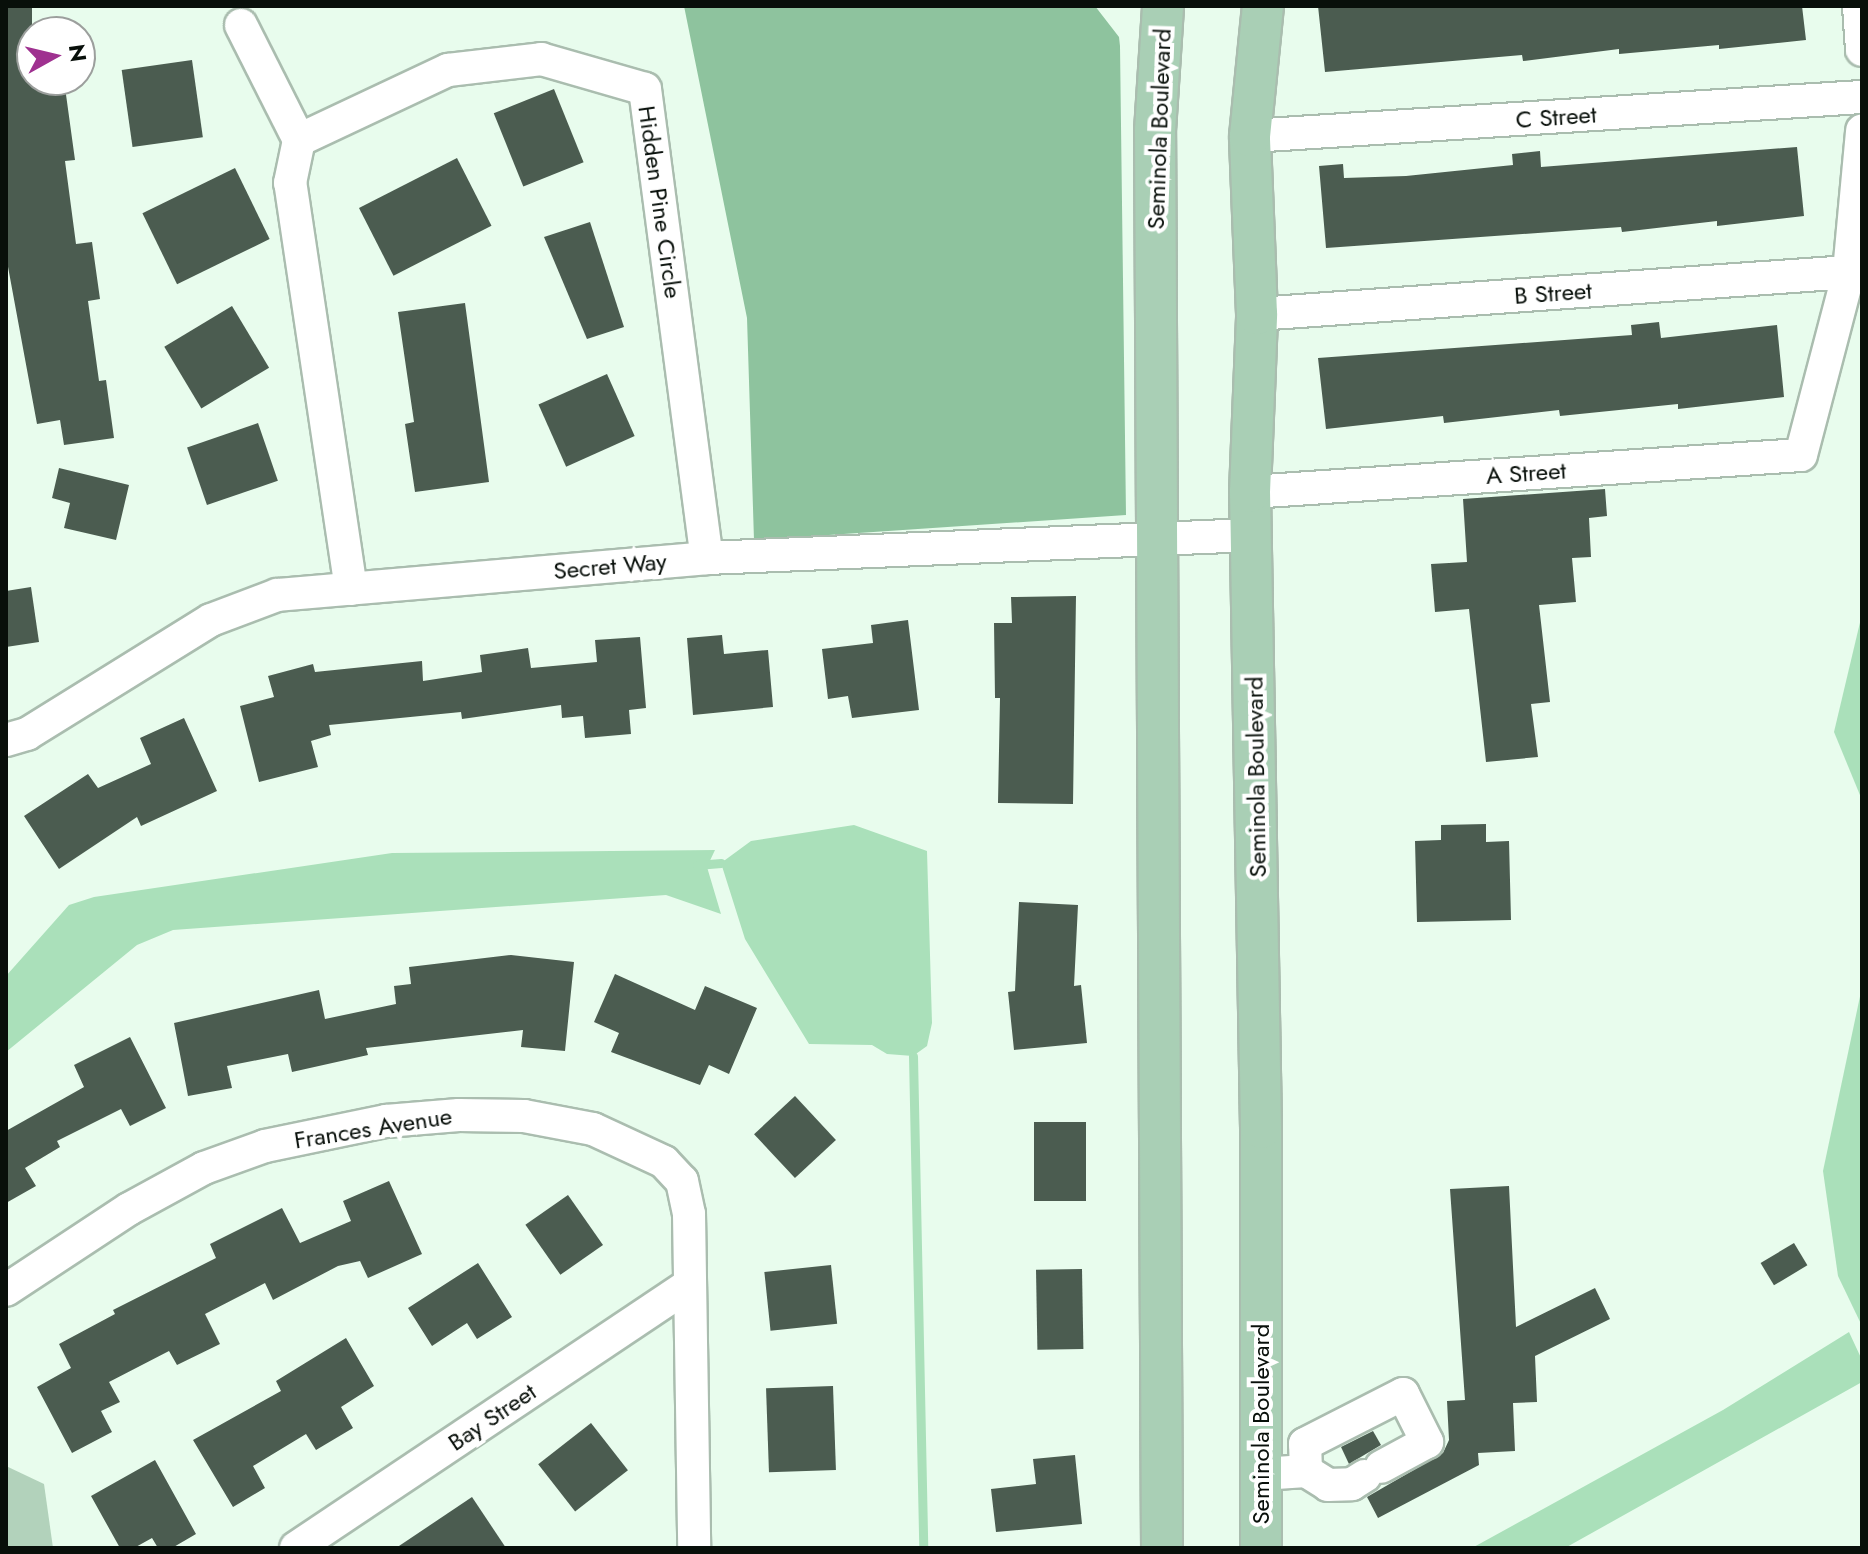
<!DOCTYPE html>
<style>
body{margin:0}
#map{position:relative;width:1868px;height:1554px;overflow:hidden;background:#e8fced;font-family:Jost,sans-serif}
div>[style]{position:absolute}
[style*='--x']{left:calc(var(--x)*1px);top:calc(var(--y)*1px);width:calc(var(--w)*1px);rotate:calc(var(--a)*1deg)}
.green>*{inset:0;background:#b2d2bb}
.forest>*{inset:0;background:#8ec39e}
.water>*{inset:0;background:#aae0ba}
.stream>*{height:9px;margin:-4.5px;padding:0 4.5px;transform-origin:4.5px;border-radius:4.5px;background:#aae0ba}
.building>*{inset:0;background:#4b5c50;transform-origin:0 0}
.roads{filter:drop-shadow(2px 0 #aabdaf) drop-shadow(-2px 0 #aabdaf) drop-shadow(0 2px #aabdaf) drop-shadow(0 -2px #aabdaf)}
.minor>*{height:32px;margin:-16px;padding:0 16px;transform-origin:16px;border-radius:16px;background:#fff}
.major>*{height:40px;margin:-20px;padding:0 20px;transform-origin:20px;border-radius:20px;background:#a9cfb5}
span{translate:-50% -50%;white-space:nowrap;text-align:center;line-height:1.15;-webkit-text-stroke:8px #fff;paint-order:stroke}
.street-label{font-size:24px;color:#080f0a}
.frame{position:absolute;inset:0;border:8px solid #080f0a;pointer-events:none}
.north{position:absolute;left:16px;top:16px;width:80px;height:80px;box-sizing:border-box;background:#fff;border:2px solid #9c9f9d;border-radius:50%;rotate:82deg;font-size:22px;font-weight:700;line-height:32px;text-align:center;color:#080f0a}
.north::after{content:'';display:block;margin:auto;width:28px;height:36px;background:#9f3190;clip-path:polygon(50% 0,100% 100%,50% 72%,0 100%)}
</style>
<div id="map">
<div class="green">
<i style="clip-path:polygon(6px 1466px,44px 1484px,53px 1548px,6px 1548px)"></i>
</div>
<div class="forest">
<i style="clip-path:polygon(684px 6px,1095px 6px,1119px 37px,1120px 46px,1126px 515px,754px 540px,747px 318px)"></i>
</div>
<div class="water">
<i style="clip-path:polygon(1862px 614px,1862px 800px,1834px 732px)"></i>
<i style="clip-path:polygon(854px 825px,927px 851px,932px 1023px,927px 1046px,913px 1056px,887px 1054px,872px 1045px,809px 1044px,745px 939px,721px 863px,751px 841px)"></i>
<i style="clip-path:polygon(715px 850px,707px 867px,721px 914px,666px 895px,173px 930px,137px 945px,6px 1052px,6px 976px,69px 905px,94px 897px,392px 853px)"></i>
<i style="clip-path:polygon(1862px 987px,1862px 1326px,1838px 1276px,1823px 1171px)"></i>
<i style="clip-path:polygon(1849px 1332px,1862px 1360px,1862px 1382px,1565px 1548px,1472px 1548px,1723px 1410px)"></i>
</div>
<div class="stream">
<i style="--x:697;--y:865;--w:24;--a:-5"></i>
<i style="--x:913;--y:1056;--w:492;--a:88.8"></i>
</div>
<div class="building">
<i style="clip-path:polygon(6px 6px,32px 6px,32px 80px,64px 80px,75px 160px,65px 161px,76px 244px,92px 242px,100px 299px,88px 301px,99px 381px,106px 380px,114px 438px,64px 445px,60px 420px,37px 424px,6px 256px)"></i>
<i style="clip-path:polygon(1318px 6px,1802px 6px,1806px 40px,1719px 49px,1719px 45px,1619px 54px,1619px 49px,1523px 61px,1522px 55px,1325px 72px)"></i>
<i style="left:192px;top:60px;width:78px;height:71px;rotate:82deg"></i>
<i style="left:554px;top:89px;width:79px;height:65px;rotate:68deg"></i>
<i style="clip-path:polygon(1797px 147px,1804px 216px,1717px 226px,1717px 221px,1622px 232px,1621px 227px,1326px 248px,1319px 166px,1343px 164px,1344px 178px,1406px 176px,1513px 165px,1512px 154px,1540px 151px,1541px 167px)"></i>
<i style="left:457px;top:158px;width:76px;height:110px;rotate:63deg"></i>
<i style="left:235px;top:168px;width:79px;height:103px;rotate:64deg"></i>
<i style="clip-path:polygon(590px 222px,624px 327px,587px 339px,544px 237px)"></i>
<i style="clip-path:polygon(465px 303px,489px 482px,415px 492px,405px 424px,414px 422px,398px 312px)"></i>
<i style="left:232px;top:306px;width:72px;height:79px;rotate:59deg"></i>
<i style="clip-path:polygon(1659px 322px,1661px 338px,1777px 325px,1784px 397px,1678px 409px,1678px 404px,1560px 416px,1559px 410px,1444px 423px,1443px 416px,1326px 429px,1318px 358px,1632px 335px,1631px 325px)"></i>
<i style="left:607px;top:374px;width:68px;height:75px;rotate:66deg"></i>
<i style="left:258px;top:423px;width:61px;height:75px;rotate:71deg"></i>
<i style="clip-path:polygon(59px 468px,129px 485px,116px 540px,64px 528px,70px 503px,52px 498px)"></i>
<i style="clip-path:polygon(1605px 489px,1607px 516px,1589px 518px,1591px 557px,1572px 558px,1576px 602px,1539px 605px,1550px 702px,1531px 704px,1538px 757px,1486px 762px,1469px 609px,1435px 612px,1431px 564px,1467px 562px,1463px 499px)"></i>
<i style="clip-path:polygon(31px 587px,39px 642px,6px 647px,6px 591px)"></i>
<i style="clip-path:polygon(1076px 596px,1073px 804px,998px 803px,1000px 698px,995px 698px,994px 623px,1012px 623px,1011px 597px)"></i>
<i style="clip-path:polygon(908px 620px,919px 710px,852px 718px,848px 696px,828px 699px,822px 649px,873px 643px,871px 625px)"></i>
<i style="clip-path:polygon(722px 635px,724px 654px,768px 650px,773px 707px,693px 715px,687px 638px)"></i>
<i style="clip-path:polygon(640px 637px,646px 708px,629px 710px,631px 734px,585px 738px,583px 716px,562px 718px,561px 705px,462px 719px,461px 712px,329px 725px,331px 735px,311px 741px,318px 767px,259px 782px,240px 706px,274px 697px,268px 676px,313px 664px,315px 672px,422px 661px,423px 681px,482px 672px,480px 655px,528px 648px,531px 668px,597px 662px,595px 640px)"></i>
<i style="clip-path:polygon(184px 718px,217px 791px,141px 826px,137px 817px,59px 869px,24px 816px,88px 774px,98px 788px,151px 764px,140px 738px)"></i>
<i style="clip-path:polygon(1486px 824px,1486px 842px,1509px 841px,1511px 920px,1417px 922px,1415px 841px,1441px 840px,1441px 825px)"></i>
<i style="clip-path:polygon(1019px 902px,1078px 905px,1074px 986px,1081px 985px,1087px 1043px,1014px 1050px,1008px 992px,1015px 991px)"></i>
<i style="clip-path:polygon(511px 955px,574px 962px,565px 1051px,521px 1047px,523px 1030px,366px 1048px,368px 1055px,292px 1072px,288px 1054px,227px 1066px,232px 1088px,188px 1096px,174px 1023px,319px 990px,325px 1019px,396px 1004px,394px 986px,411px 984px,409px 967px)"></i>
<i style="clip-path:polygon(615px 974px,695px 1010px,705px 986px,757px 1008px,729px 1074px,709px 1065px,700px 1085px,611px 1052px,619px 1033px,594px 1022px)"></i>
<i style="clip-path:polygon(130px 1037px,166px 1108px,130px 1126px,121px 1109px,57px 1141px,60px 1147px,25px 1168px,36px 1186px,6px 1203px,6px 1131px,84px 1087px,74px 1065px)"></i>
<i style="left:795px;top:1096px;width:60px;height:56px;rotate:47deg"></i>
<i style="left:1034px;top:1122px;width:52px;height:79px"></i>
<i style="clip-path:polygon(389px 1181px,422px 1254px,368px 1278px,360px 1261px,338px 1266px,273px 1300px,265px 1283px,205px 1314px,220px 1344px,177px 1365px,169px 1351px,109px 1382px,120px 1402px,101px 1411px,112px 1432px,72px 1453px,37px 1387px,71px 1368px,59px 1344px,115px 1314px,113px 1310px,216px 1258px,210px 1244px,282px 1208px,300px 1243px,351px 1221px,343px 1201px)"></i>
<i style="clip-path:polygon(1509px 1186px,1516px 1327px,1595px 1288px,1610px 1319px,1535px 1356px,1537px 1402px,1513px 1403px,1515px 1451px,1478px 1453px,1479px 1465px,1378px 1518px,1367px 1497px,1443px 1453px,1449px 1440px,1447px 1401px,1465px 1400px,1450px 1189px)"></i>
<i style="left:568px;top:1195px;width:61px;height:52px;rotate:55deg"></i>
<i style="left:1794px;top:1243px;width:26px;height:39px;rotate:59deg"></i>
<i style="clip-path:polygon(478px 1263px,512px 1317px,477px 1339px,467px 1323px,432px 1346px,408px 1308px)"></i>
<i style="left:831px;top:1265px;width:59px;height:67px;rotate:84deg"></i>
<i style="left:1082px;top:1269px;width:80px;height:46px;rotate:89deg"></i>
<i style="clip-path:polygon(346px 1338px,374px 1386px,341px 1407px,353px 1428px,316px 1450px,306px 1434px,253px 1466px,265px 1488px,233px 1507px,193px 1440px,281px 1391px,276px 1381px)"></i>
<i style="left:833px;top:1386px;width:84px;height:67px;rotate:88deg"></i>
<i style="left:591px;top:1423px;width:60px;height:67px;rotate:52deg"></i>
<i style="clip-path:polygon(1373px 1431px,1381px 1445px,1349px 1464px,1341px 1447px)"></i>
<i style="clip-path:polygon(1075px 1455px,1082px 1524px,996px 1532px,991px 1489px,1036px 1484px,1033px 1459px)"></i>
<i style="clip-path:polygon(155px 1460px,196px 1534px,172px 1548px,158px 1548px,152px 1538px,134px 1548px,120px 1548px,91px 1496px)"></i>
<i style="clip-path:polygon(472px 1497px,506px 1548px,396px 1548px)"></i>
</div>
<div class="roads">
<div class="minor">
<i style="--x:1859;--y:6;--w:44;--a:86.1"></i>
<i style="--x:241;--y:25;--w:129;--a:63.2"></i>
<i style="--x:1250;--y:136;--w:613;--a:-3.65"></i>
<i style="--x:1257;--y:314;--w:593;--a:-4.06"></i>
<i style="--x:1250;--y:492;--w:552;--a:-3.84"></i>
<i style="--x:1801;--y:455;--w:189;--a:-75.3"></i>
<i style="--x:1849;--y:272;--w:142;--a:-84.7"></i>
<i style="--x:351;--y:589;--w:411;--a:-98.5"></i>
<i style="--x:290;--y:183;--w:44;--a:-78.2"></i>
<i style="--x:299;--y:140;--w:165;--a:-25.2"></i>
<i style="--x:448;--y:70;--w:94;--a:-6.7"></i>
<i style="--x:541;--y:59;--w:108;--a:16.1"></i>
<i style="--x:645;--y:89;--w:473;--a:82.5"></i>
<i style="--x:6;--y:740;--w:22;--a:-16"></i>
<i style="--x:27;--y:734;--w:216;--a:-31.8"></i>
<i style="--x:211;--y:620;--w:71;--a:-20.7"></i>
<i style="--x:277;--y:595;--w:432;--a:-4.9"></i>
<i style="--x:707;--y:558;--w:545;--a:-2.42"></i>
<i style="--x:6;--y:1290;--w:147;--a:-33.4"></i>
<i style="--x:129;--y:1209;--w:85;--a:-28.7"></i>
<i style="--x:204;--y:1168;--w:65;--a:-19.8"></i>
<i style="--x:265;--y:1146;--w:124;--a:-11.7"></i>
<i style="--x:386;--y:1121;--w:73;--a:-4.7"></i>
<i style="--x:459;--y:1115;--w:65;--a:0.9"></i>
<i style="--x:524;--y:1116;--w:70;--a:10.7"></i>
<i style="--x:593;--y:1129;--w:78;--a:24.9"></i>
<i style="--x:664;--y:1162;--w:26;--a:47"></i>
<i style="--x:682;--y:1181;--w:34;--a:78"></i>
<i style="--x:689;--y:1214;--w:334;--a:89.1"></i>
<i style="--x:1306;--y:1471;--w:26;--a:32"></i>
<i style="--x:1328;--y:1485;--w:24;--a:-2"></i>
<i style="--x:1352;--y:1484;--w:15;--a:-32"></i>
<i style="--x:1261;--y:1474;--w:45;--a:-3.8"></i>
<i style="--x:1306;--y:1471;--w:27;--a:-92"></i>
<i style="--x:1305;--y:1444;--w:110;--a:-27"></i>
<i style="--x:1403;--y:1394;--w:54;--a:63.4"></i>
<i style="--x:1427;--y:1442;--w:52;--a:151.5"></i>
<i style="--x:296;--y:1548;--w:471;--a:-33.8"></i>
</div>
<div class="major">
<i style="--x:1162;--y:1548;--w:1417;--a:-90.28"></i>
<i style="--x:1155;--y:131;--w:125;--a:-86.3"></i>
<i style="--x:1261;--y:1548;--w:420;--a:-90"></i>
<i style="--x:1261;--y:1128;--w:636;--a:-90.99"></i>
<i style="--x:1250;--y:492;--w:178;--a:-87.7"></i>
<i style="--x:1257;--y:314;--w:178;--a:-92.3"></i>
<i style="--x:1250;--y:136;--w:131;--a:-84.3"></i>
</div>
</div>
<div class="street-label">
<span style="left:1556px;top:117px;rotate:-4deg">C Street</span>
<span style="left:1159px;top:129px;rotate:-88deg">Seminola Boulevard</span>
<span style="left:660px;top:202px;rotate:82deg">Hidden Pine Circle</span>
<span style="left:1553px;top:293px;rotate:-4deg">B Street</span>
<span style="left:1526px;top:473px;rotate:-4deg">A Street</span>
<span style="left:610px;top:566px;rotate:-5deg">Secret Way</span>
<span style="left:1256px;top:777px;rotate:-91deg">Seminola Boulevard</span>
<span style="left:373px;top:1128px;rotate:-9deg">Frances Avenue</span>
<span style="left:492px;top:1417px;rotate:-34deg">Bay Street</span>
<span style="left:1261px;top:1424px;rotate:-90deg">Seminola Boulevard</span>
</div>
<div class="frame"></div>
<div class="north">N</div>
</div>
